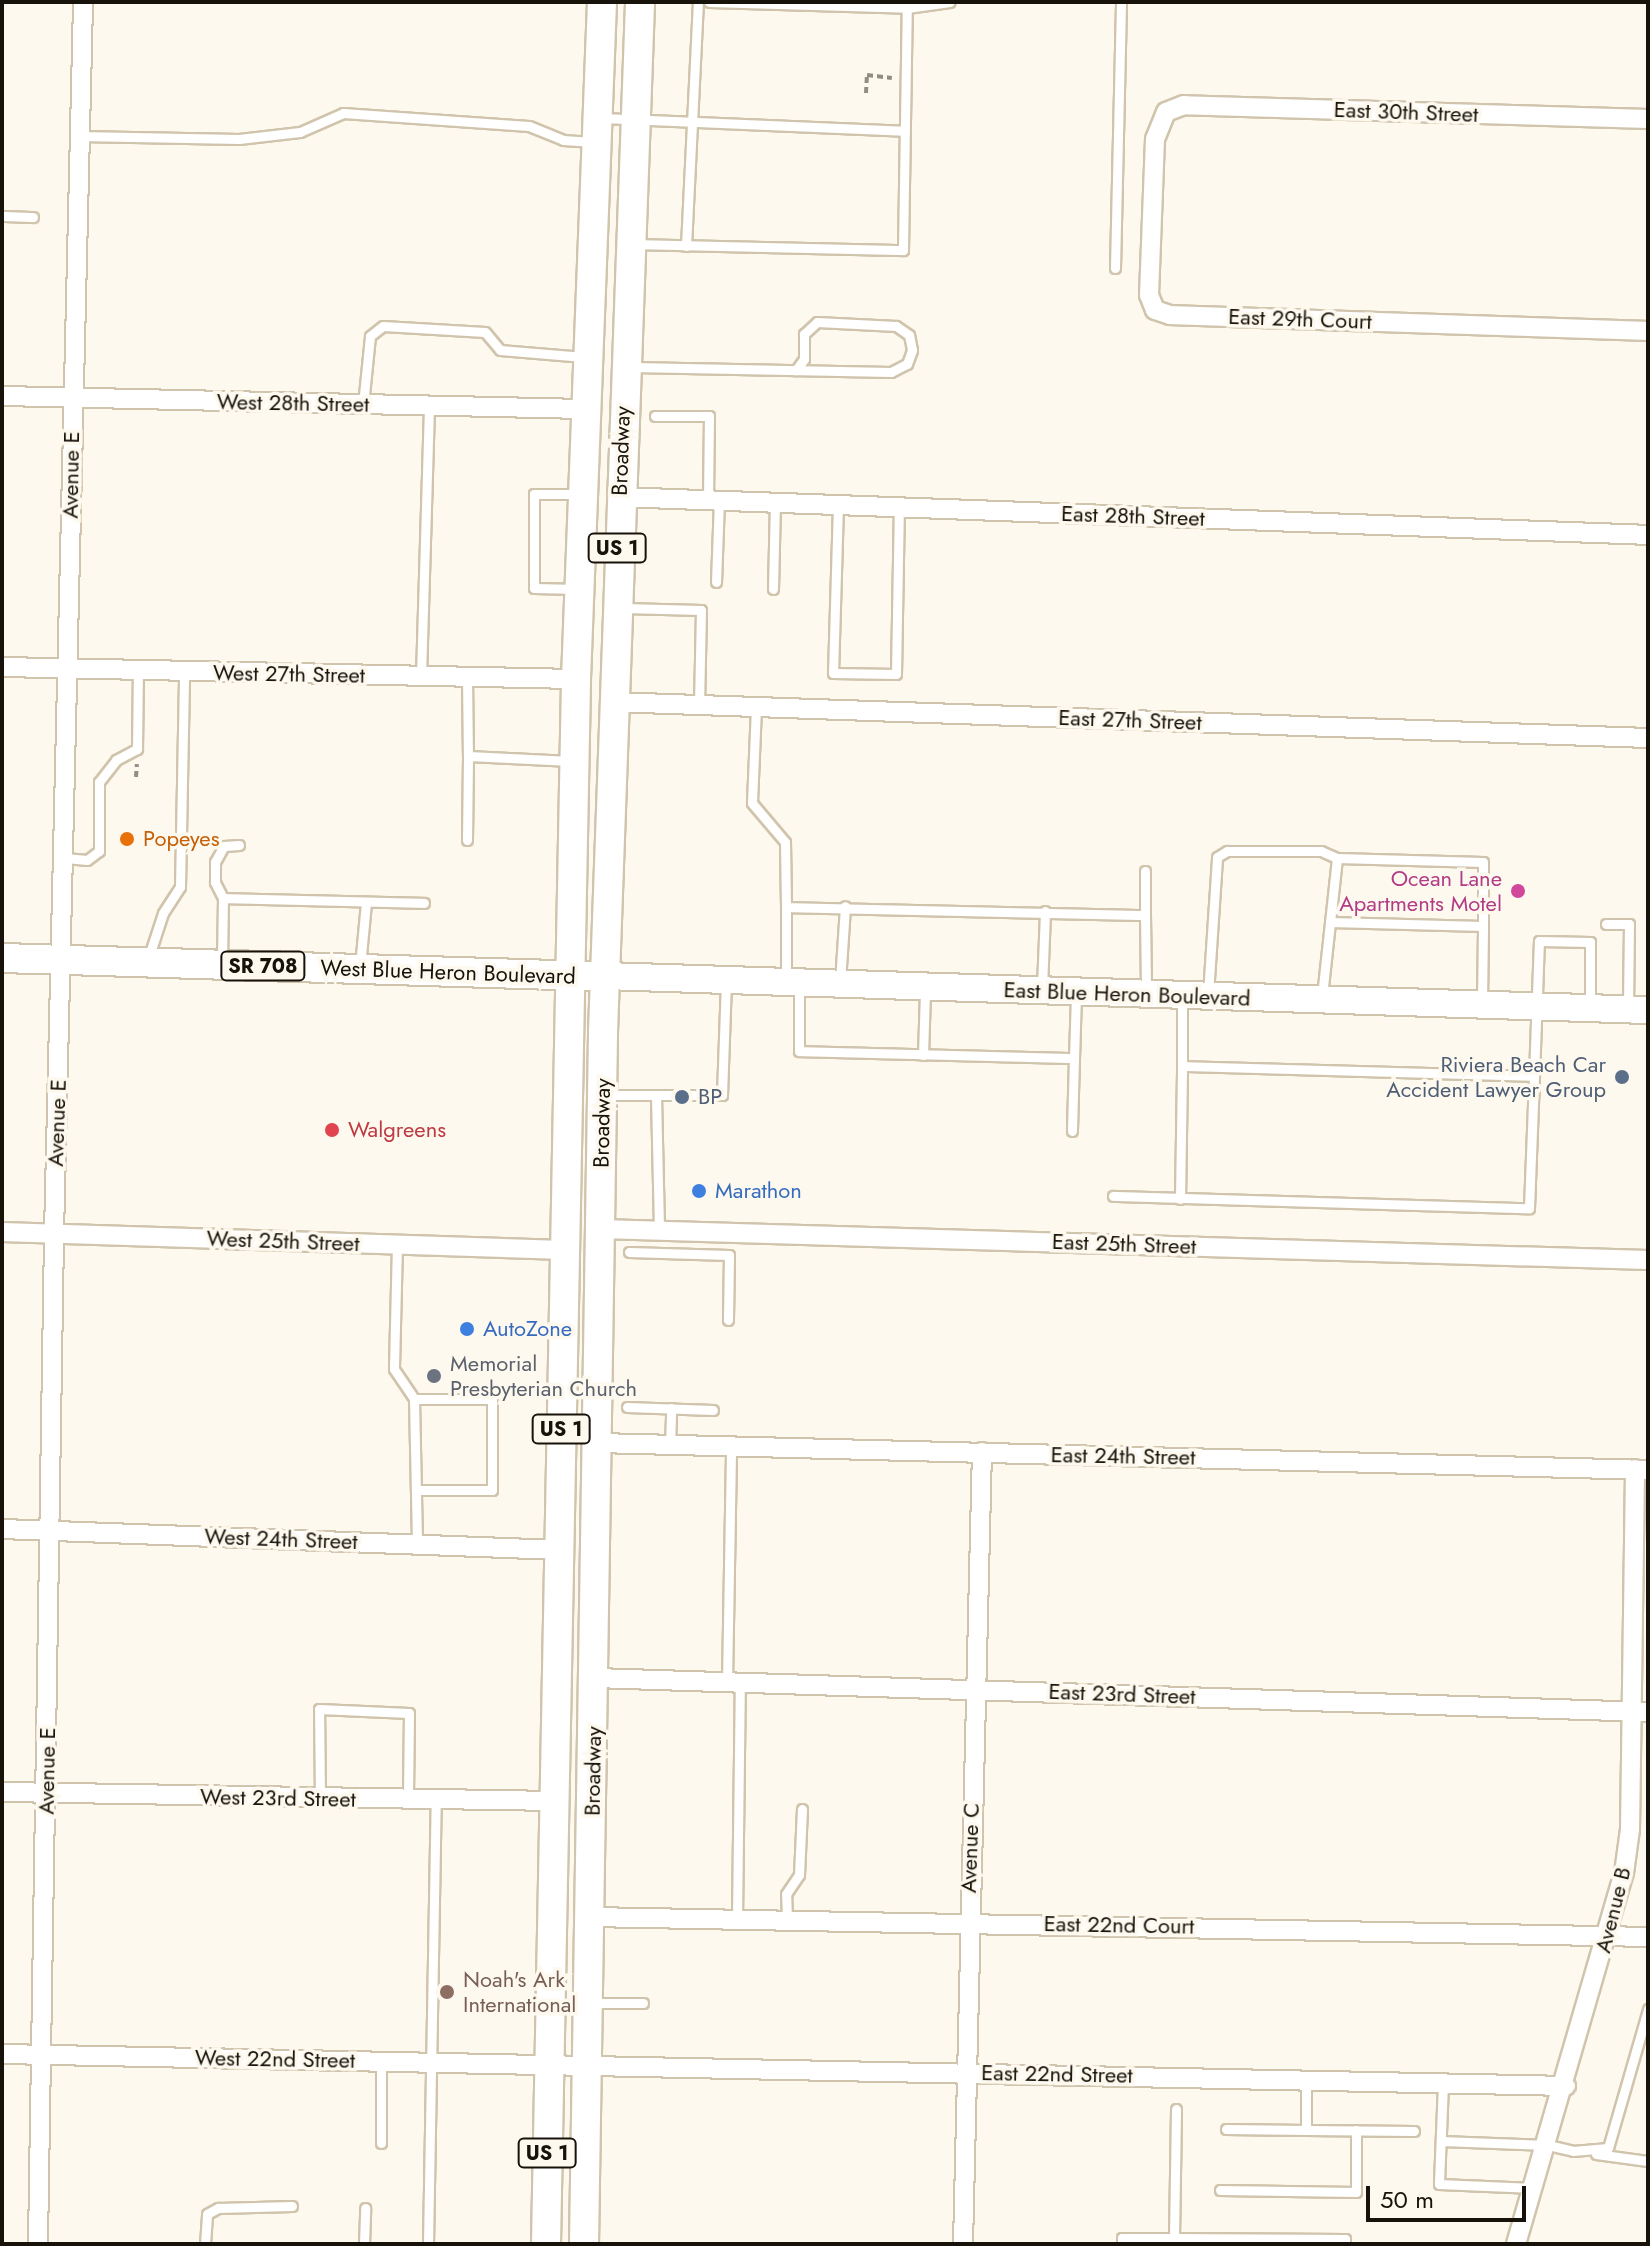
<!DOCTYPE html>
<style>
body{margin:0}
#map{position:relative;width:1650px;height:2246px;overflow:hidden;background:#fef9ef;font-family:Jost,sans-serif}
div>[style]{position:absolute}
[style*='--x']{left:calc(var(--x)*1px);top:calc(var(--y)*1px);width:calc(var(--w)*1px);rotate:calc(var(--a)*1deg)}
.path>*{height:4px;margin-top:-2px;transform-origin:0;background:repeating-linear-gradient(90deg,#918d83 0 6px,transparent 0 10px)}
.roads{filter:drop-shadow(2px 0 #d0c4ac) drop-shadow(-2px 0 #d0c4ac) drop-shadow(0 2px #d0c4ac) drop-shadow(0 -2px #d0c4ac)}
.service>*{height:9px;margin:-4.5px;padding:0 4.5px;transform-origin:4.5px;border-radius:4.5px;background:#fff}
.minor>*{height:18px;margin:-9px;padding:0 9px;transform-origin:9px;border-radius:9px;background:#fff}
.secondary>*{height:26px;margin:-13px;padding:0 13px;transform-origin:13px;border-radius:13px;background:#fff}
.primary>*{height:28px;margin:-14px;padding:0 14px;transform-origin:14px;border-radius:14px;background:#fff}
.dots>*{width:22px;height:22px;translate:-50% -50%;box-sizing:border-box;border:4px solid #fef9ef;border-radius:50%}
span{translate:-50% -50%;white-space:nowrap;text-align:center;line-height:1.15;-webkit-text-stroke:7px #fef9ef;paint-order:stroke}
.shield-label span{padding:2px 6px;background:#fef9ef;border:2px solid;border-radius:6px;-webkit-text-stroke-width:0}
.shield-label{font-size:20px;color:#17130a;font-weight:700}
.street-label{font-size:22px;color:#17130a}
.food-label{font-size:22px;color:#c56008}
.left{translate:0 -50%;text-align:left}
.hotel-label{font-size:22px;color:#b23c85}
.right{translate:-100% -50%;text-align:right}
.service-label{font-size:22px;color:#4e5e75}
.health-label{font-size:22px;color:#be3a42}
.shop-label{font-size:22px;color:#366cbe}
.worship-label{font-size:22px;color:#5b616d}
.education-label{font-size:22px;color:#785e54}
.frame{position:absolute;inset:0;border:4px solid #17130a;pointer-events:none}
.scale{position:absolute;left:1366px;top:2186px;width:160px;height:36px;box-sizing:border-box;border:4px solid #17130a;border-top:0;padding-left:10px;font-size:24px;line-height:28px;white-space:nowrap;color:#17130a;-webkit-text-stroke:6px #fef9ef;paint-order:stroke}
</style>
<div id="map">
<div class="path">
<i style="--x:866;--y:93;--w:18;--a:-87"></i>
<i style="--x:867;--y:75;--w:25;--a:7"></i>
<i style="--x:136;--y:777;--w:13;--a:-86"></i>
</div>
<div class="roads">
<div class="service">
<i style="--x:709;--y:2;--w:198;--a:1.7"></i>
<i style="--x:907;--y:8;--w:43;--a:-7.9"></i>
<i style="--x:601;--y:118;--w:304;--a:2.4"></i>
<i style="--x:79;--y:136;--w:160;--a:1.1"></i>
<i style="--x:239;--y:139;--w:61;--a:-6.5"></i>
<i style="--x:300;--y:132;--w:47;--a:-23.8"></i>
<i style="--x:343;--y:113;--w:186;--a:4"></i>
<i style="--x:529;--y:126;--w:37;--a:22"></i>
<i style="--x:563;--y:140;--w:28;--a:4"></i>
<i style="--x:2;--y:216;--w:31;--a:2"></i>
<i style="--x:636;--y:244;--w:267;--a:1.3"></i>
<i style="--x:903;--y:250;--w:242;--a:-89.1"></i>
<i style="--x:686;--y:246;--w:244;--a:-87.2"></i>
<i style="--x:1115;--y:268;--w:266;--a:-88.7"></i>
<i style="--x:632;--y:367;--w:259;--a:1.1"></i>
<i style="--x:891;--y:372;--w:18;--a:-27"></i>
<i style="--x:907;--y:364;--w:15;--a:-70"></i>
<i style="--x:912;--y:350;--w:15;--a:-101"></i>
<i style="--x:909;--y:335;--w:16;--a:-145"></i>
<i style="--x:896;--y:326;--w:79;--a:-177.1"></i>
<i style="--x:817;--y:322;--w:18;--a:137"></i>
<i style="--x:804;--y:334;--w:25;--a:90"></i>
<i style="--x:804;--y:359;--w:14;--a:126"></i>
<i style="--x:363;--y:405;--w:69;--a:-84.2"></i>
<i style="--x:370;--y:336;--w:16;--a:-38"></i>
<i style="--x:383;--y:326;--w:102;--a:3.4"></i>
<i style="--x:485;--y:332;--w:23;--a:50"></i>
<i style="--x:500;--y:350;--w:84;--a:4.8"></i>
<i style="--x:655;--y:416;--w:54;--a:0"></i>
<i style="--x:709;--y:416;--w:84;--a:90.7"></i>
<i style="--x:578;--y:494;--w:44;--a:180"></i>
<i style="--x:534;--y:494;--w:94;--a:90"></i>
<i style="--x:534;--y:588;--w:44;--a:1.3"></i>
<i style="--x:838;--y:505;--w:168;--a:91.7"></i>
<i style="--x:833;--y:673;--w:63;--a:0.9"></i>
<i style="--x:896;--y:674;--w:166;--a:-89"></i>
<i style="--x:716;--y:582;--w:81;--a:-87.9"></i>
<i style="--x:773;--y:589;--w:86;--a:-88.7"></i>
<i style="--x:623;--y:608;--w:78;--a:1.5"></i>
<i style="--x:701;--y:610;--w:94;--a:91.2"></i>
<i style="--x:421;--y:676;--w:270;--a:-88.3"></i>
<i style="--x:467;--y:677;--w:79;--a:89.3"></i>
<i style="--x:468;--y:756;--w:103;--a:2.8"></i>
<i style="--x:756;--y:707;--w:96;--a:92.4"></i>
<i style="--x:752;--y:803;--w:51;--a:49.8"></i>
<i style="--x:785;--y:842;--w:65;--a:89.1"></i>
<i style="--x:786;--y:907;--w:359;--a:1.3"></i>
<i style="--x:1145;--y:915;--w:76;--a:89.2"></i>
<i style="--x:467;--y:840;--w:84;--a:-89.3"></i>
<i style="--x:65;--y:858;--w:22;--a:5"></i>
<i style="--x:87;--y:860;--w:15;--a:-37"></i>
<i style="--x:99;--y:851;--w:69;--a:-90"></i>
<i style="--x:99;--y:782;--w:28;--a:-52"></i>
<i style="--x:116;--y:760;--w:24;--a:-28"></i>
<i style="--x:137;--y:749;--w:78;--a:-89.3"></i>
<i style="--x:1145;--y:871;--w:44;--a:90"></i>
<i style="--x:223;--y:898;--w:201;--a:1.4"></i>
<i style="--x:786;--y:907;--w:73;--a:90"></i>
<i style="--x:1606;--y:924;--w:23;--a:0"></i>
<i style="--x:1629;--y:924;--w:82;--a:90.7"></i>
<i style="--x:148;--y:959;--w:48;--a:-71.9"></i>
<i style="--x:163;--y:913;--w:31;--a:-57"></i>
<i style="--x:180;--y:887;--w:215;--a:-88.9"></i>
<i style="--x:222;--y:962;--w:64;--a:-89.1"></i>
<i style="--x:223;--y:898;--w:18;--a:-117"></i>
<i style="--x:215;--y:882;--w:20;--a:-90"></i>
<i style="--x:215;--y:862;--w:18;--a:-61"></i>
<i style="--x:224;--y:846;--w:15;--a:-4"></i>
<i style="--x:360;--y:966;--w:64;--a:-84.6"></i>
<i style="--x:840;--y:982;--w:76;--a:-86.2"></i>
<i style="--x:799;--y:984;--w:67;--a:90"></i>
<i style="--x:799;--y:1051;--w:275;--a:1.5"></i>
<i style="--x:1074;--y:1058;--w:73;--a:91.6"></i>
<i style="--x:1042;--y:987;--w:76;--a:-87.7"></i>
<i style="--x:1208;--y:994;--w:137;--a:-86.2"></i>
<i style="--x:1217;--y:857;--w:12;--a:-31"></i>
<i style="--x:1227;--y:851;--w:94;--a:0"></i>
<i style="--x:1321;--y:851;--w:17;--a:24"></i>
<i style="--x:1322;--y:996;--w:74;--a:-83.8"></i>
<i style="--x:1182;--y:999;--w:67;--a:90"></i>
<i style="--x:1182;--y:1066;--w:352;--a:1.6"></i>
<i style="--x:1534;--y:1076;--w:135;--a:-87.9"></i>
<i style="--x:1539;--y:941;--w:51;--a:1.1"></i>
<i style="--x:1590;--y:942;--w:63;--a:90"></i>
<i style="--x:1482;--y:1001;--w:75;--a:-89.2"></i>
<i style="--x:1483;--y:926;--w:64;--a:-90"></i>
<i style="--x:1483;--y:862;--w:146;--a:-178.4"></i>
<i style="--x:1337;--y:858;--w:64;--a:96.2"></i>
<i style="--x:1330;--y:922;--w:153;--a:1.5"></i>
<i style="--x:923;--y:1055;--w:64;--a:-88.2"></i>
<i style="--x:1074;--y:1058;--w:64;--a:-88.2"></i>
<i style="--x:606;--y:1095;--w:116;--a:0"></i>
<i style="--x:722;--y:1095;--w:113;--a:-88"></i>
<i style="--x:656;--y:1096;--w:134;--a:88.7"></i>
<i style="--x:1113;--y:1196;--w:416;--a:1.7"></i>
<i style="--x:1529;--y:1208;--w:132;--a:-87.8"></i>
<i style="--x:1180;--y:1199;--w:133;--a:-89.1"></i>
<i style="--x:397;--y:1244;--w:125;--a:91.4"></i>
<i style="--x:394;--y:1369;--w:36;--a:56"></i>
<i style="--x:414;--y:1399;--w:145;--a:88.8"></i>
<i style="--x:629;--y:1252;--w:100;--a:1.7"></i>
<i style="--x:729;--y:1255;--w:65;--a:90.9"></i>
<i style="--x:414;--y:1399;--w:78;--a:0"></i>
<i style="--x:492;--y:1399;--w:91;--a:90"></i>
<i style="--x:492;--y:1490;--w:75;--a:180"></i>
<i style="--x:627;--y:1407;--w:86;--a:2"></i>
<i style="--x:670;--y:1445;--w:37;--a:-88"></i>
<i style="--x:727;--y:1682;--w:236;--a:-89"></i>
<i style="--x:320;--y:1798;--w:89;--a:-90.6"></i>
<i style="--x:319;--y:1709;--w:90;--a:2.5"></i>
<i style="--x:409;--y:1713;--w:86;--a:90.7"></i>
<i style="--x:737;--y:1918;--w:236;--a:-89.3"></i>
<i style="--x:787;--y:1919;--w:25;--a:-92"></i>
<i style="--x:786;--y:1894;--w:23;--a:-56"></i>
<i style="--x:799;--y:1875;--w:66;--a:-87.4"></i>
<i style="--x:592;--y:2003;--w:51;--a:0"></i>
<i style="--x:381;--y:2060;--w:83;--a:90"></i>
<i style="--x:1306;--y:2080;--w:50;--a:90"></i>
<i style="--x:1306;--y:2130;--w:108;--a:0.5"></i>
<i style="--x:1443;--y:2083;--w:101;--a:92.3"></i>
<i style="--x:1439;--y:2184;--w:95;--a:2.4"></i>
<i style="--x:1226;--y:2129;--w:80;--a:0.7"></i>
<i style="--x:1441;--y:2141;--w:107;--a:2.1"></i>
<i style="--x:1548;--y:2145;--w:26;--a:13"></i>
<i style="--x:1573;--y:2151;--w:35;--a:-5"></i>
<i style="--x:1608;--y:2148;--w:145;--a:-73.9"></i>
<i style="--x:1596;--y:2154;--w:52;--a:7.7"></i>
<i style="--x:1220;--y:2190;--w:136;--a:0.8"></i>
<i style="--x:1356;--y:2192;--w:62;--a:-90"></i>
<i style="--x:1174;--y:2238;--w:129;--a:-89.1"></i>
<i style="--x:205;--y:2244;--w:30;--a:-86"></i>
<i style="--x:207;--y:2214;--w:13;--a:-29"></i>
<i style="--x:218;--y:2208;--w:74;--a:-1.5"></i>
<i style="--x:364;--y:2244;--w:36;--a:-88"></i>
<i style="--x:428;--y:2244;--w:445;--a:-89"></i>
<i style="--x:1122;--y:2244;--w:6;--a:-90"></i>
<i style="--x:1122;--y:2238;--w:52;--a:0"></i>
<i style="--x:1174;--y:2238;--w:171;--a:0.3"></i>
<i style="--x:1345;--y:2239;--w:5;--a:90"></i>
</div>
<div class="minor">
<i style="--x:1648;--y:119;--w:464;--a:-178.3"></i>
<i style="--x:1184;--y:105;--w:19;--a:159"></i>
<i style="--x:1166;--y:112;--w:29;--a:112"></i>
<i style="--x:1155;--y:139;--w:156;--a:92.2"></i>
<i style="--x:1149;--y:295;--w:16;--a:68"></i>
<i style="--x:1155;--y:310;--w:16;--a:18"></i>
<i style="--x:1170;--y:315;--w:478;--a:1.9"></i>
<i style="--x:2;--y:396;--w:582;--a:1.28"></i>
<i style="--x:619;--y:497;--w:1030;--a:2.11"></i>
<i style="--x:2;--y:667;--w:574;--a:1.2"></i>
<i style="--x:612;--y:702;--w:1037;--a:1.99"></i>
<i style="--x:601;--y:1229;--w:1047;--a:1.7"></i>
<i style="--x:2;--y:1232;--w:562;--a:1.83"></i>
<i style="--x:598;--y:1443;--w:1050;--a:1.47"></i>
<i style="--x:2;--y:1529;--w:557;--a:2.16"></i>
<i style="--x:595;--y:1678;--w:1054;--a:1.85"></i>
<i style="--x:2;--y:1792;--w:552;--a:0.93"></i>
<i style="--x:590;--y:1917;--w:1058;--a:1.08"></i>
<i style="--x:2;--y:2054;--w:1564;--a:1.17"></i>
<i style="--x:38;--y:2244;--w:1010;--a:-89.09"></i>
<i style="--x:54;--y:1234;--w:1232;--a:-88.65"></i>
<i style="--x:963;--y:2244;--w:792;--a:-88.63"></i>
<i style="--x:1516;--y:2244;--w:386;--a:-73.8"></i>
<i style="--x:1624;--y:1873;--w:44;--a:-82.2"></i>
<i style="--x:1630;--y:1829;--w:360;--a:-89.2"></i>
</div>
<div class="secondary">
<i style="--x:605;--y:976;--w:1044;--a:1.87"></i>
</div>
<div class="primary">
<i style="--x:2;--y:958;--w:587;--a:1.76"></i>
<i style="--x:546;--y:2244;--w:1565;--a:-88.9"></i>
<i style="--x:576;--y:679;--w:677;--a:-87.8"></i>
<i style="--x:584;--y:2244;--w:1212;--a:-89.1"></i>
<i style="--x:603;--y:1032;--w:1031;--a:-87.94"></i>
</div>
</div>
<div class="dots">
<i style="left:127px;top:839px;background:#e8710a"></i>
<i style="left:1518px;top:891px;background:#d1479c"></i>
<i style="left:1622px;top:1077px;background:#5c6f8a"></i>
<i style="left:682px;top:1097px;background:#5c6f8a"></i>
<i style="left:332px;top:1130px;background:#e0444e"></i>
<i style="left:699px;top:1191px;background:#3f7fe0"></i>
<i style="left:467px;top:1329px;background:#3f7fe0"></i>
<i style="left:434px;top:1376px;background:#6b7280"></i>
<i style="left:447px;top:1992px;background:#8d6e63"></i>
</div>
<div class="shield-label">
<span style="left:617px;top:548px">US 1</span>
<span style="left:263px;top:966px">SR 708</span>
<span style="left:561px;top:1429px">US 1</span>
<span style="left:547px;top:2153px">US 1</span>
</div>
<div class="street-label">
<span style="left:1406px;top:112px;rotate:2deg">East 30th Street</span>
<span style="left:1300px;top:319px;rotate:2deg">East 29th Court</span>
<span style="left:293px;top:403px;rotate:1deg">West 28th Street</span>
<span style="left:621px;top:451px;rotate:-88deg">Broadway</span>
<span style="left:71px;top:475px;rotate:-89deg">Avenue E</span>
<span style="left:1133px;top:516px;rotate:2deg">East 28th Street</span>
<span style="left:289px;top:674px;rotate:1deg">West 27th Street</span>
<span style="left:1130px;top:720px;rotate:2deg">East 27th Street</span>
<span style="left:448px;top:972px;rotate:2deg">West Blue Heron Boulevard</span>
<span style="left:1127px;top:994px;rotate:2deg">East Blue Heron Boulevard</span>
<span style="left:57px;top:1123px;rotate:-88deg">Avenue E</span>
<span style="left:602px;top:1123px;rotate:-89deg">Broadway</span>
<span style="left:283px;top:1241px;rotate:2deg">West 25th Street</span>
<span style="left:1124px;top:1244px;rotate:2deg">East 25th Street</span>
<span style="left:1123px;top:1456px;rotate:1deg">East 24th Street</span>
<span style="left:281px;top:1539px;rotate:2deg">West 24th Street</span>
<span style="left:1122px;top:1694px;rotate:2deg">East 23rd Street</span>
<span style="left:47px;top:1771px;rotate:-89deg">Avenue E</span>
<span style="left:593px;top:1771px;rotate:-89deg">Broadway</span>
<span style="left:278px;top:1798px;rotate:1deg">West 23rd Street</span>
<span style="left:970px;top:1848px;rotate:-88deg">Avenue C</span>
<span style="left:1613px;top:1910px;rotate:-76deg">Avenue B</span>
<span style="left:1119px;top:1925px;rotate:1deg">East 22nd Court</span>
<span style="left:275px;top:2059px;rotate:1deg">West 22nd Street</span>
<span style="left:1057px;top:2074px;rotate:1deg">East 22nd Street</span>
</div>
<div class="food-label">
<span class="left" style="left:143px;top:839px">Popeyes</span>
</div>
<div class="hotel-label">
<span class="right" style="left:1502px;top:891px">Ocean Lane<br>Apartments Motel</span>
</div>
<div class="service-label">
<span class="right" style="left:1606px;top:1077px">Riviera Beach Car<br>Accident Lawyer Group</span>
<span class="left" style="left:698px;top:1097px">BP</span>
</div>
<div class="health-label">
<span class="left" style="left:348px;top:1130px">Walgreens</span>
</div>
<div class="shop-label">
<span class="left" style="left:715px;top:1191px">Marathon</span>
<span class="left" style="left:483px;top:1329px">AutoZone</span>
</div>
<div class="worship-label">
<span class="left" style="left:450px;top:1376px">Memorial<br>Presbyterian Church</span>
</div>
<div class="education-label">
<span class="left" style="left:463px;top:1992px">Noah's Ark<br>International</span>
</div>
<div class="frame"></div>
<div class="scale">50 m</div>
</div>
